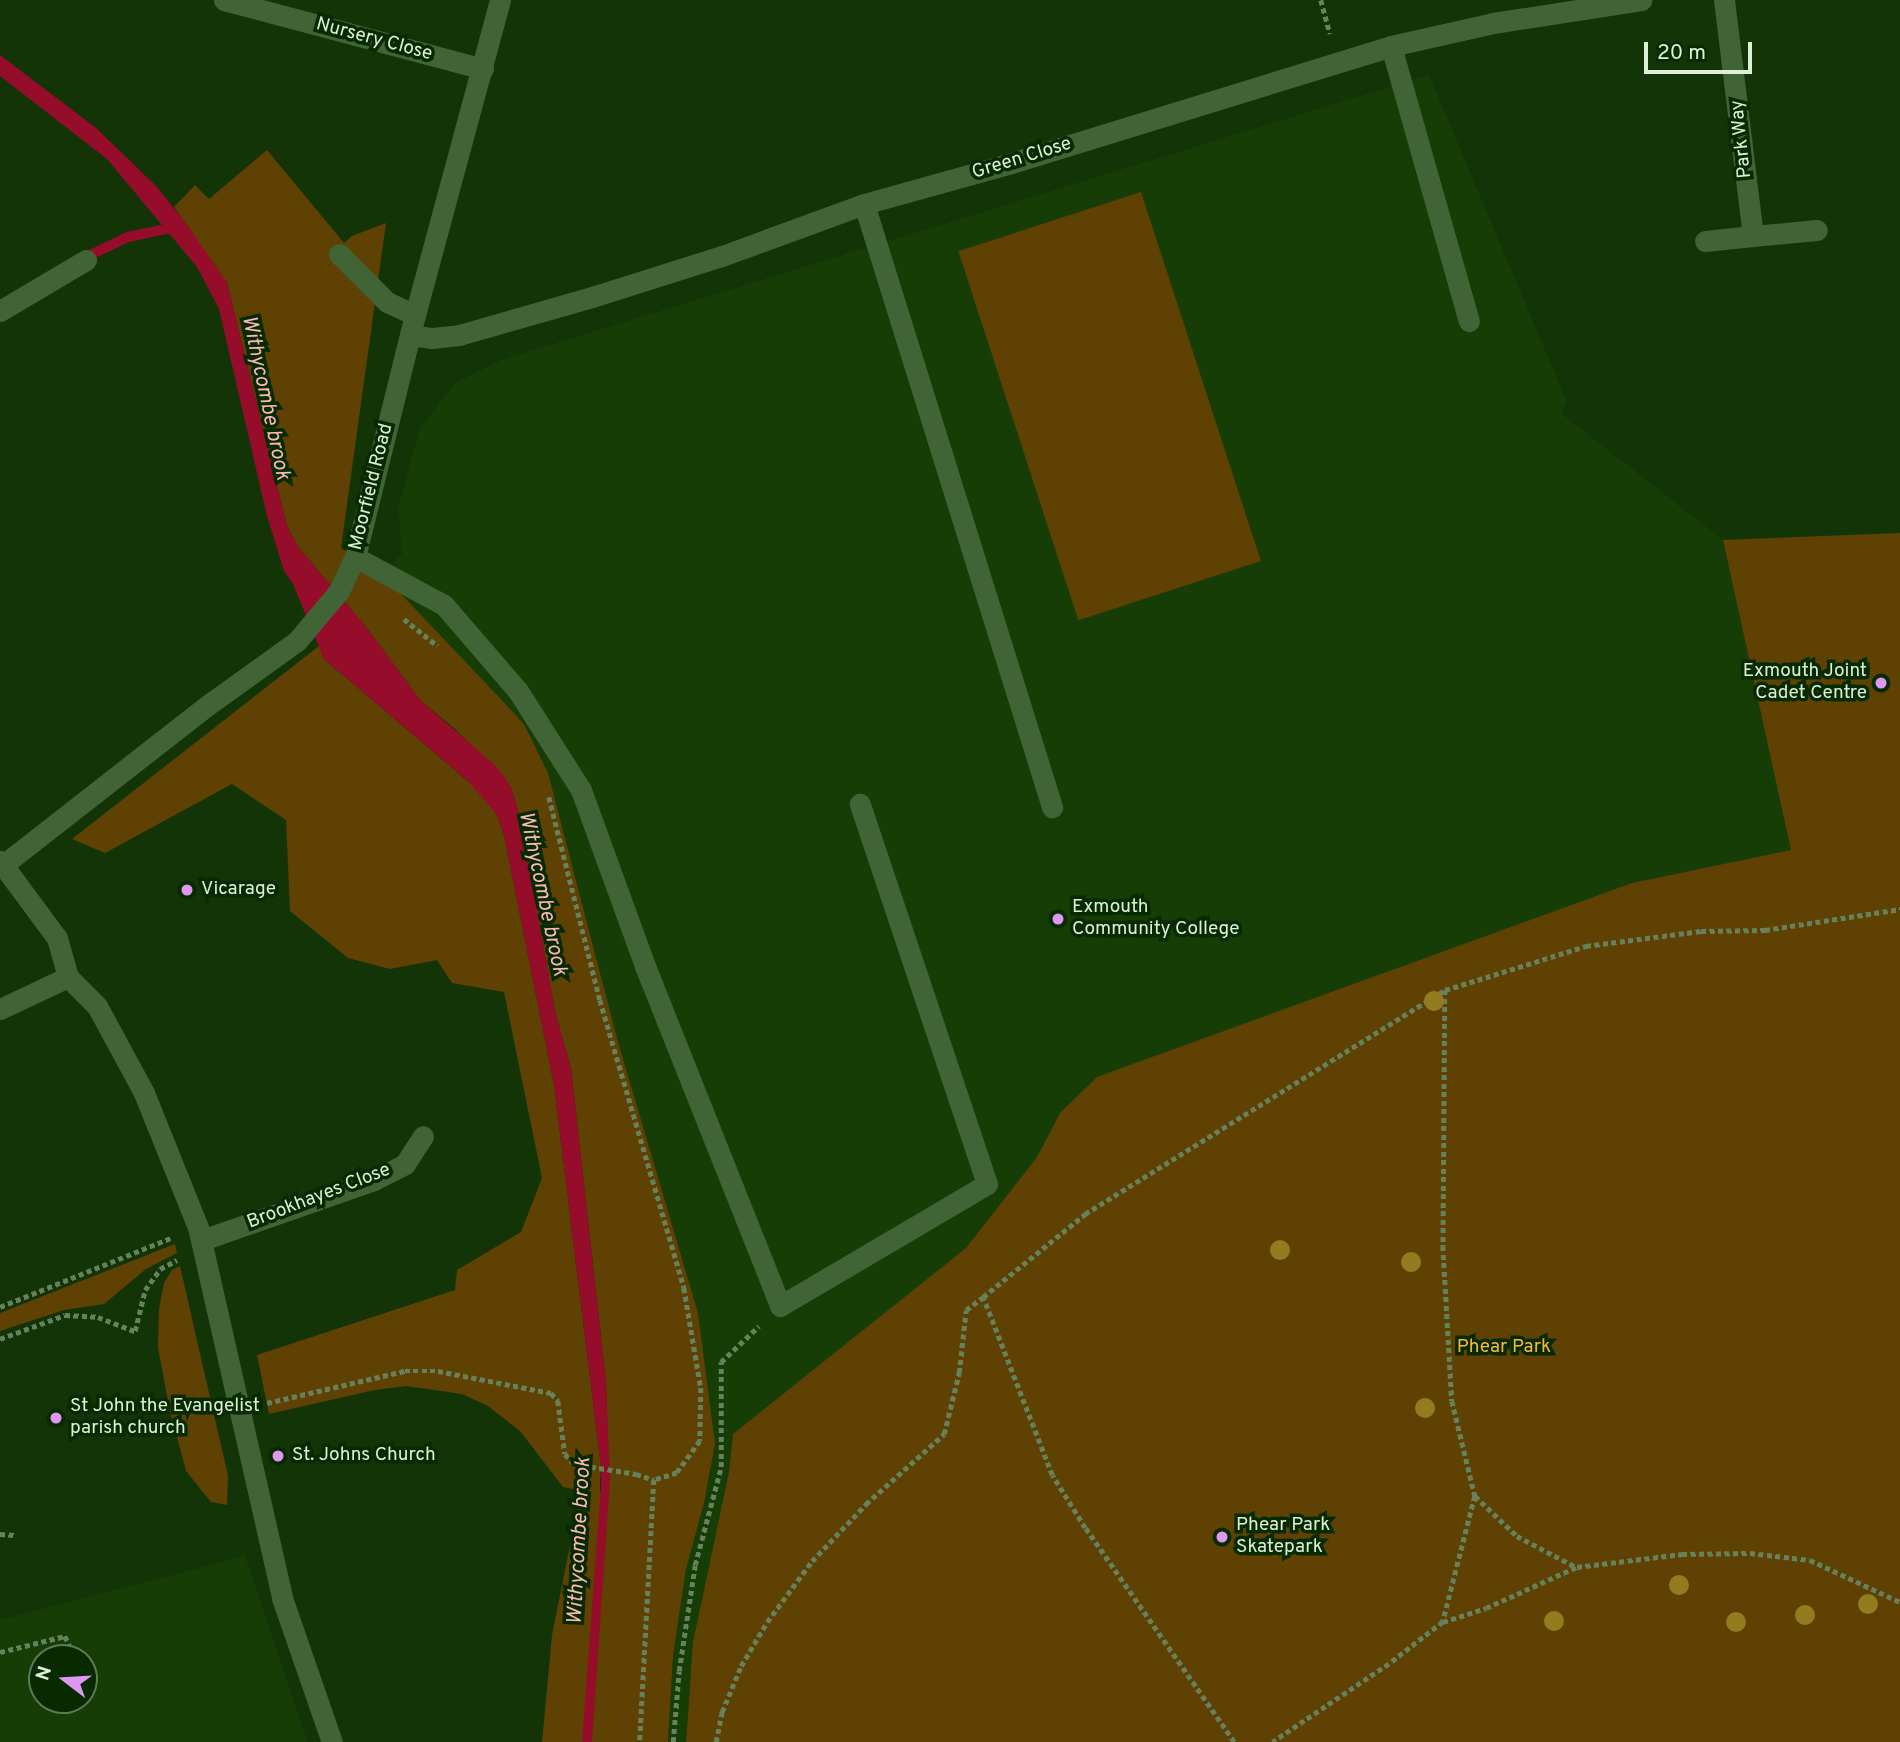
<!DOCTYPE html>
<style>
body{margin:0}
#map{position:relative;width:1900px;height:1742px;overflow:hidden;background:#133406;font-family:Overpass,sans-serif}
div>[style]{position:absolute}
[style*='--x']{left:calc(var(--x)*1px);top:calc(var(--y)*1px);width:calc(var(--w)*1px);rotate:calc(var(--a)*1deg)}
.built>*{inset:0;background:#173d07}
.green>*{inset:0;background:#5f4104;transform-origin:0 0}
.water>*{inset:0;background:#950d2a}
.stream>*{height:10px;margin:-5px;padding:0 5px;transform-origin:5px;border-radius:5px;background:#950d2a}
.path>*{height:4.5px;margin-top:-2.25px;transform-origin:0;background:repeating-linear-gradient(90deg,#66825c 0 5px,transparent 0 8.5px)}
.minor>*{height:21px;margin:-10.5px;padding:0 10.5px;transform-origin:10.5px;border-radius:10.5px;background:#416436}
.trees>*{width:20px;height:20px;margin:-10px;border-radius:50%;background:#937c20}
.dots>*{width:19px;height:19px;translate:-50% -50%;box-sizing:border-box;border:4px solid #082a00;border-radius:50%}
span{translate:-50% -50%;white-space:nowrap;text-align:center;line-height:1.15;-webkit-text-stroke:7px #082a00;paint-order:stroke}
.street-label{font-size:19px;color:#dcf0d6}
.poi-label{font-size:19px;color:#dcf0d6}
.right{translate:-100% -50%;text-align:right}
.left{translate:0 -50%;text-align:left}
.park-label{font-size:19px;color:#fcb736}
.water-label{font-size:21px;color:#fbb8b9;font-style:italic}
.north{position:absolute;left:28px;top:1644px;width:70px;height:70px;box-sizing:border-box;background:#082a00;border:2px solid #5d7956;border-radius:50%;rotate:287deg;font-size:19px;font-weight:700;line-height:28px;text-align:center;color:#dcf0d6}
.north::after{content:'';display:block;margin:auto;width:24px;height:32px;background:#de98f2;clip-path:polygon(50% 0,100% 100%,50% 72%,0 100%)}
.scale{position:absolute;left:1644px;top:42px;width:108px;height:32px;box-sizing:border-box;border:4px solid #dcf0d6;border-top:0;padding-left:9px;font-size:21px;line-height:24px;white-space:nowrap;color:#dcf0d6;-webkit-text-stroke:5px #082a00;paint-order:stroke}
</style>
<div id="map">
<div class="built">
<i style="clip-path:polygon(1429px 75px,1567px 402px,1561px 413px,1723px 540px,1792px 850px,1632px 883px,1060px 1113px,1037px 1157px,966px 1248px,733px 1434px,729px 1472px,693px 1642px,686px 1742px,668px 1742px,673px 1656px,686px 1569px,711px 1472px,698px 1313px,618px 1042px,548px 773px,525px 726px,384px 576px,402px 553px,398px 508px,420px 428px,455px 383px,501px 360px)"></i>
<i style="clip-path:polygon(evenodd,245px 1556px,308px 1742px,0 1742px,0 1620px,245px 1556px,84px 1658px,84px 1700px,42px 1700px,42px 1658px,84px 1658px)"></i>
</div>
<div class="green">
<i style="clip-path:polygon(267px 150px,344px 243px,352px 236px,386px 223px,341px 548px,384px 576px,514px 713px,525px 726px,548px 773px,618px 1042px,698px 1313px,715px 1444px,704px 1503px,686px 1569px,673px 1656px,668px 1742px,542px 1742px,552px 1635px,581px 1491px,563px 1487px,520px 1431px,488px 1406px,462px 1394px,406px 1386px,375px 1390px,269px 1414px,257px 1355px,455px 1290px,457px 1270px,521px 1232px,542px 1178px,504px 992px,452px 983px,437px 960px,390px 969px,348px 958px,290px 911px,286px 820px,232px 784px,105px 853px,72px 839px,319px 646px,324px 659px,484px 795px,497px 815px,504px 835px,554px 1085px,600px 1459px,600px 1493px,609px 1494px,606px 1382px,571px 1068px,556px 1016px,520px 817px,511px 787px,455px 729px,420px 700px,366px 627px,298px 547px,287px 526px,227px 283px,174px 207px,195px 185px,209px 199px)"></i>
<i style="left:1141px;top:192px;width:388px;height:192px;rotate:72deg"></i>
<i style="clip-path:polygon(1900px 533px,1900px 1742px,686px 1742px,693px 1642px,729px 1472px,733px 1434px,966px 1248px,1037px 1157px,1060px 1113px,1097px 1077px,1632px 883px,1791px 850px,1723px 540px)"></i>
<i style="clip-path:polygon(175px 1244px,177px 1253px,146px 1269px,104px 1304px,64px 1310px,0 1331px,0 1313px)"></i>
<i style="clip-path:polygon(180px 1266px,228px 1476px,227px 1505px,211px 1502px,186px 1471px,169px 1407px,158px 1347px,159px 1309px,164px 1283px,172px 1270px)"></i>
</div>
<div class="water">
<i style="clip-path:polygon(0 55px,96px 128px,157px 187px,188px 226px,227px 283px,287px 526px,298px 547px,366px 627px,420px 700px,497px 767px,511px 787px,520px 817px,556px 1016px,571px 1068px,606px 1382px,610px 1479px,592px 1742px,582px 1742px,601px 1485px,600px 1459px,554px 1085px,504px 835px,497px 815px,469px 782px,324px 659px,293px 584px,284px 571px,267px 516px,219px 309px,197px 267px,107px 159px,0 76px)"></i>
</div>
<div class="stream">
<i style="--x:90;--y:255;--w:42;--a:-25.3"></i>
<i style="--x:128;--y:237;--w:49;--a:-11.8"></i>
</div>
<div class="path">
<i style="--x:1321;--y:0;--w:35;--a:75"></i>
<i style="--x:404;--y:619;--w:43;--a:38.5"></i>
<i style="--x:549;--y:797;--w:209;--a:75.9"></i>
<i style="--x:600;--y:1000;--w:300;--a:73.7"></i>
<i style="--x:684;--y:1288;--w:101;--a:80.4"></i>
<i style="--x:701;--y:1388;--w:53;--a:91.1"></i>
<i style="--x:700;--y:1441;--w:39;--a:126"></i>
<i style="--x:677;--y:1473;--w:24;--a:163"></i>
<i style="--x:654;--y:1480;--w:262;--a:93.1"></i>
<i style="--x:1445;--y:990;--w:148;--a:-17.3"></i>
<i style="--x:1586;--y:946;--w:116;--a:-7.4"></i>
<i style="--x:1701;--y:931;--w:64;--a:-0.9"></i>
<i style="--x:1765;--y:930;--w:137;--a:-8.8"></i>
<i style="--x:0;--y:1307;--w:184;--a:-22"></i>
<i style="--x:0;--y:1339;--w:69;--a:-20.3"></i>
<i style="--x:65;--y:1315;--w:33;--a:3"></i>
<i style="--x:98;--y:1317;--w:40;--a:21"></i>
<i style="--x:135;--y:1331;--w:42;--a:-76.3"></i>
<i style="--x:145;--y:1290;--w:26;--a:-54"></i>
<i style="--x:160;--y:1269;--w:19;--a:-28"></i>
<i style="--x:267;--y:1403;--w:142;--a:-13.1"></i>
<i style="--x:405;--y:1371;--w:33;--a:0"></i>
<i style="--x:438;--y:1371;--w:115;--a:11"></i>
<i style="--x:551;--y:1393;--w:11;--a:49"></i>
<i style="--x:558;--y:1401;--w:53;--a:82.5"></i>
<i style="--x:565;--y:1454;--w:13;--a:48"></i>
<i style="--x:574;--y:1464;--w:63;--a:9.2"></i>
<i style="--x:636;--y:1474;--w:19;--a:18"></i>
<i style="--x:1475;--y:1496;--w:58;--a:43.6"></i>
<i style="--x:1517;--y:1536;--w:67;--a:27.7"></i>
<i style="--x:0;--y:1534;--w:14;--a:4"></i>
<i style="--x:1443;--y:1622;--w:45;--a:-18"></i>
<i style="--x:1486;--y:1608;--w:100;--a:-24.3"></i>
<i style="--x:1577;--y:1567;--w:106;--a:-7.1"></i>
<i style="--x:1682;--y:1554;--w:68;--a:-0.8"></i>
<i style="--x:1750;--y:1553;--w:60;--a:6.7"></i>
<i style="--x:1810;--y:1560;--w:99;--a:25"></i>
<i style="--x:0;--y:1652;--w:67;--a:-13.8"></i>
<i style="--x:65;--y:1636;--w:19;--a:65"></i>
<i style="--x:673;--y:1742;--w:71;--a:-85.2"></i>
<i style="--x:679;--y:1671;--w:107;--a:-81.4"></i>
<i style="--x:695;--y:1565;--w:101;--a:-75.1"></i>
<i style="--x:721;--y:1467;--w:105;--a:-90"></i>
<i style="--x:721;--y:1362;--w:52;--a:-43.5"></i>
<i style="--x:716;--y:1742;--w:31;--a:-79"></i>
<i style="--x:722;--y:1712;--w:50;--a:-67.6"></i>
<i style="--x:741;--y:1666;--w:51;--a:-59.4"></i>
<i style="--x:767;--y:1622;--w:76;--a:-53.6"></i>
<i style="--x:812;--y:1561;--w:79;--a:-46.5"></i>
<i style="--x:866;--y:1504;--w:105;--a:-41.9"></i>
<i style="--x:944;--y:1434;--w:63;--a:-76.2"></i>
<i style="--x:959;--y:1373;--w:63;--a:-83.7"></i>
<i style="--x:966;--y:1310;--w:21;--a:-37"></i>
<i style="--x:1234;--y:1742;--w:261;--a:-124.8"></i>
<i style="--x:1085;--y:1528;--w:62;--a:-121.9"></i>
<i style="--x:1052;--y:1475;--w:191;--a:-111.2"></i>
<i style="--x:983;--y:1297;--w:132;--a:-39.1"></i>
<i style="--x:1085;--y:1214;--w:424;--a:-31.9"></i>
<i style="--x:1445;--y:990;--w:256;--a:90.4"></i>
<i style="--x:1443;--y:1246;--w:155;--a:86.7"></i>
<i style="--x:1452;--y:1401;--w:98;--a:76.4"></i>
<i style="--x:1475;--y:1496;--w:130;--a:104.3"></i>
<i style="--x:1443;--y:1622;--w:68;--a:142.1"></i>
<i style="--x:1389;--y:1664;--w:140;--a:146.1"></i>
</div>
<div class="minor">
<i style="--x:224;--y:0;--w:268;--a:14.9"></i>
<i style="--x:1724;--y:0;--w:238;--a:83"></i>
<i style="--x:1753;--y:236;--w:64;--a:-5.4"></i>
<i style="--x:1391;--y:46;--w:286;--a:74.2"></i>
<i style="--x:864;--y:204;--w:632;--a:72.68"></i>
<i style="--x:1705;--y:241;--w:48;--a:-5.9"></i>
<i style="--x:339;--y:254;--w:68;--a:45"></i>
<i style="--x:387;--y:302;--w:31;--a:25"></i>
<i style="--x:0;--y:311;--w:100;--a:-30.7"></i>
<i style="--x:410;--y:335;--w:22;--a:8"></i>
<i style="--x:432;--y:338;--w:27;--a:-6"></i>
<i style="--x:459;--y:335;--w:138;--a:-15.9"></i>
<i style="--x:592;--y:297;--w:136;--a:-17.5"></i>
<i style="--x:722;--y:256;--w:151;--a:-20.1"></i>
<i style="--x:864;--y:204;--w:149;--a:-15.5"></i>
<i style="--x:1008;--y:164;--w:401;--a:-17.1"></i>
<i style="--x:1391;--y:46;--w:105;--a:-12.7"></i>
<i style="--x:1493;--y:23;--w:150;--a:-8.8"></i>
<i style="--x:355;--y:557;--w:101;--a:28.3"></i>
<i style="--x:444;--y:605;--w:113;--a:49.3"></i>
<i style="--x:518;--y:691;--w:117;--a:57.5"></i>
<i style="--x:581;--y:790;--w:187;--a:70"></i>
<i style="--x:645;--y:966;--w:366;--a:68.3"></i>
<i style="--x:780;--y:1306;--w:240;--a:-30.5"></i>
<i style="--x:987;--y:1184;--w:401;--a:-108.5"></i>
<i style="--x:0;--y:861;--w:96;--a:53.5"></i>
<i style="--x:57;--y:938;--w:41;--a:74.2"></i>
<i style="--x:68;--y:977;--w:41;--a:45"></i>
<i style="--x:97;--y:1006;--w:99;--a:61.6"></i>
<i style="--x:144;--y:1093;--w:144;--a:68.1"></i>
<i style="--x:198;--y:1227;--w:380;--a:77.2"></i>
<i style="--x:282;--y:1598;--w:152;--a:70.9"></i>
<i style="--x:3;--y:865;--w:260;--a:-38"></i>
<i style="--x:208;--y:705;--w:110;--a:-35.7"></i>
<i style="--x:297;--y:641;--w:65;--a:-50"></i>
<i style="--x:339;--y:591;--w:38;--a:-65"></i>
<i style="--x:355;--y:557;--w:249;--a:-76.1"></i>
<i style="--x:415;--y:315;--w:326;--a:-74.9"></i>
<i style="--x:0;--y:1009;--w:75;--a:-25.2"></i>
<i style="--x:202;--y:1240;--w:182;--a:-19.2"></i>
<i style="--x:374;--y:1180;--w:35;--a:-27"></i>
<i style="--x:405;--y:1164;--w:33;--a:-57"></i>
</div>
<div class="trees">
<i style="left:1434px;top:1001px"></i>
<i style="left:1280px;top:1250px"></i>
<i style="left:1411px;top:1262px"></i>
<i style="left:1425px;top:1408px"></i>
<i style="left:1679px;top:1585px"></i>
<i style="left:1868px;top:1604px"></i>
<i style="left:1805px;top:1615px"></i>
<i style="left:1554px;top:1621px"></i>
<i style="left:1736px;top:1622px"></i>
</div>
<div class="dots">
<i style="left:1881px;top:683px;background:#de98f2"></i>
<i style="left:187px;top:890px;background:#de98f2"></i>
<i style="left:1058px;top:919px;background:#de98f2"></i>
<i style="left:56px;top:1418px;background:#de98f2"></i>
<i style="left:278px;top:1456px;background:#de98f2"></i>
<i style="left:1222px;top:1537px;background:#de98f2"></i>
</div>
<div class="street-label">
<span style="left:374px;top:40px;rotate:15deg">Nursery Close</span>
<span style="left:1742px;top:139px;rotate:-96deg">Park Way</span>
<span style="left:1022px;top:159px;rotate:-17deg">Green Close</span>
<span style="left:372px;top:487px;rotate:-76deg">Moorfield Road</span>
<span style="left:319px;top:1197px;rotate:-21deg">Brookhayes Close</span>
</div>
<div class="poi-label">
<span class="right" style="left:1867px;top:683px">Exmouth Joint<br>Cadet Centre</span>
<span class="left" style="left:201px;top:890px">Vicarage</span>
<span class="left" style="left:1072px;top:919px">Exmouth<br>Community College</span>
<span class="left" style="left:70px;top:1418px">St John the Evangelist<br>parish church</span>
<span class="left" style="left:292px;top:1456px">St. Johns Church</span>
<span class="left" style="left:1236px;top:1537px">Phear Park<br>Skatepark</span>
</div>
<div class="park-label">
<span style="left:1504px;top:1348px">Phear Park</span>
</div>
<div class="water-label">
<span style="left:265px;top:398px;rotate:78deg">Withycombe brook</span>
<span style="left:542px;top:894px;rotate:78deg">Withycombe brook</span>
<span style="left:580px;top:1541px;rotate:-87deg">Withycombe brook</span>
</div>
<div class="north">N</div>
<div class="scale">20 m</div>
</div>
